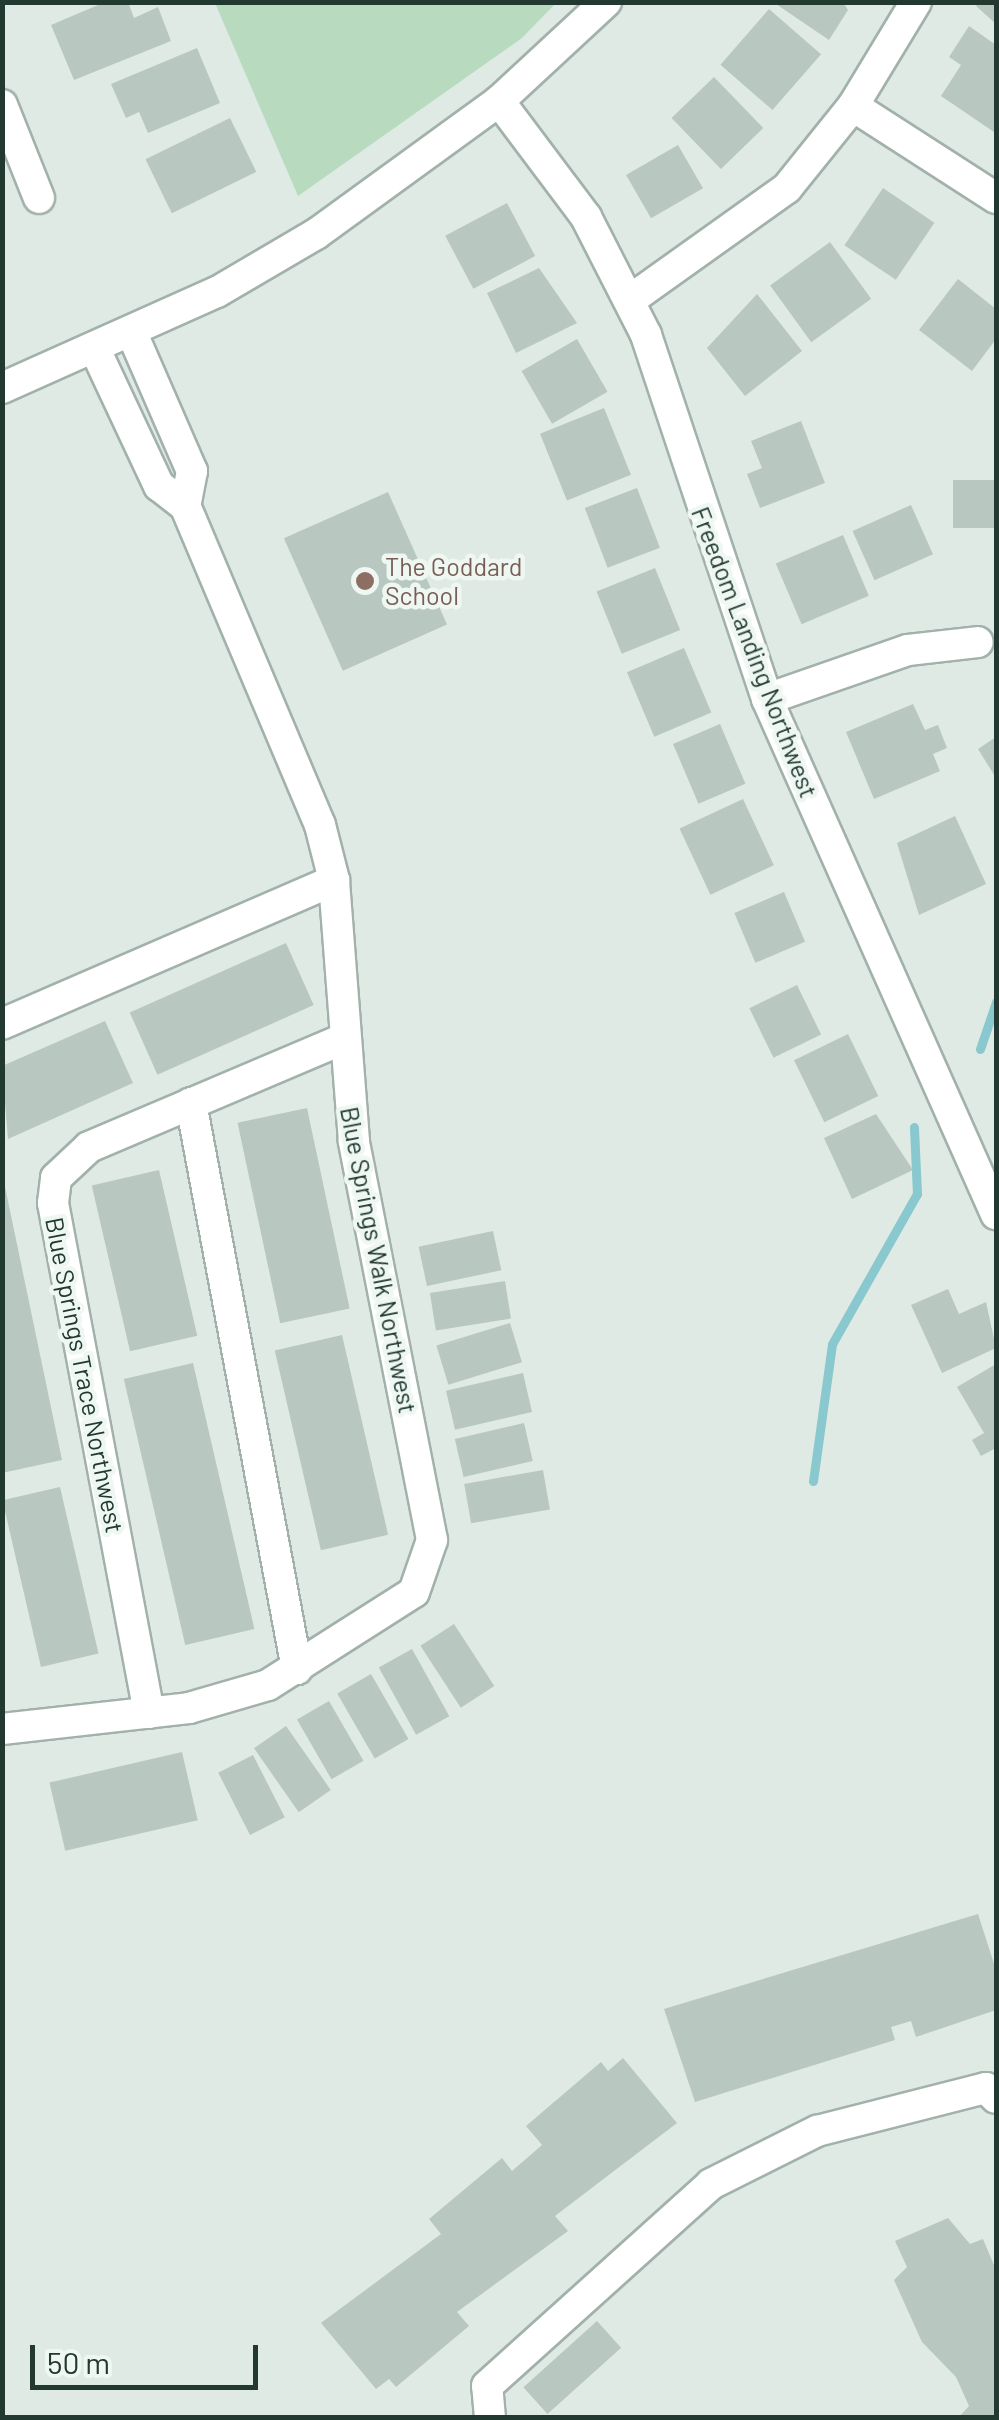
<!DOCTYPE html>
<style>
body{margin:0}
#map{position:relative;width:999px;height:2420px;overflow:hidden;background:#dfeae4;font-family:Barlow,sans-serif}
div>[style]{position:absolute}
[style*='--x']{left:calc(var(--x)*1px);top:calc(var(--y)*1px);width:calc(var(--w)*1px);rotate:calc(var(--a)*1deg)}
.green>*{inset:0;background:#b8dbbf}
.stream>*{height:9px;margin:-4.5px;padding:0 4.5px;transform-origin:4.5px;border-radius:4.5px;background:#88c8ce}
.building>*{inset:0;background:#b8c7c0;transform-origin:0 0}
.roads{filter:drop-shadow(2px 0 #a2b1ab) drop-shadow(-2px 0 #a2b1ab) drop-shadow(0 2px #a2b1ab) drop-shadow(0 -2px #a2b1ab)}
.street>*{height:30px;margin:-15px;padding:0 15px;transform-origin:15px;border-radius:15px;background:#fff}
.secondary>*{height:30px;margin:-15px;padding:0 15px;transform-origin:15px;border-radius:15px;background:#fff}
.dots>*{width:28px;height:28px;translate:-50% -50%;box-sizing:border-box;border:5px solid #eff7f3;border-radius:50%}
span{translate:-50% -50%;white-space:nowrap;text-align:center;line-height:1.15;-webkit-text-stroke:9px #eff7f3;paint-order:stroke}
.education-label{font-size:25px;color:#785e54}
.left{translate:0 -50%;text-align:left}
.street-label{font-size:25px;color:#213931}
.frame{position:absolute;inset:0;border:5px solid #213931;pointer-events:none}
.scale{position:absolute;left:30px;top:2345px;width:228px;height:45px;box-sizing:border-box;border:5px solid #213931;border-top:0;padding-left:12px;font-size:30px;line-height:35px;white-space:nowrap;color:#213931;-webkit-text-stroke:8px #eff7f3;paint-order:stroke}
</style>
<div id="map">
<div class="green">
<i style="clip-path:polygon(215px 3px,556px 3px,522px 38px,298px 196px)"></i>
</div>
<div class="stream">
<i style="--x:980;--y:1049;--w:50;--a:-71.2"></i>
<i style="--x:813;--y:1481;--w:138;--a:-82.1"></i>
<i style="--x:832;--y:1344;--w:172;--a:-60.5"></i>
<i style="--x:917;--y:1194;--w:67;--a:-92.6"></i>
</div>
<div class="building">
<i style="clip-path:polygon(105px 2px,128px 2px,134px 18px,158px 7px,171px 41px,74px 80px,51px 25px)"></i>
<i style="clip-path:polygon(773px 2px,843px 2px,848px 10px,829px 40px)"></i>
<i style="clip-path:polygon(979px 2px,996px 2px,996px 24px,976px 6px)"></i>
<i style="left:769px;top:9px;width:69px;height:74px;rotate:41deg"></i>
<i style="clip-path:polygon(969px 26px,996px 45px,994px 132px,941px 96px,961px 65px,949px 57px)"></i>
<i style="clip-path:polygon(197px 48px,220px 103px,148px 133px,139px 112px,126px 118px,111px 84px)"></i>
<i style="left:714px;top:77px;width:71px;height:59px;rotate:46deg"></i>
<i style="left:230px;top:118px;width:60px;height:94px;rotate:64deg"></i>
<i style="left:678px;top:145px;width:50px;height:60px;rotate:60deg"></i>
<i style="left:883px;top:188px;width:62px;height:69px;rotate:34deg"></i>
<i style="left:507px;top:203px;width:60px;height:70px;rotate:62deg"></i>
<i style="left:830px;top:242px;width:70px;height:74px;rotate:54deg"></i>
<i style="clip-path:polygon(539px 268px,577px 323px,516px 353px,487px 293px)"></i>
<i style="clip-path:polygon(958px 279px,996px 309px,996px 339px,972px 371px,919px 330px)"></i>
<i style="clip-path:polygon(757px 294px,802px 351px,745px 396px,707px 348px)"></i>
<i style="left:577px;top:339px;width:61px;height:64px;rotate:60deg"></i>
<i style="left:604px;top:408px;width:72px;height:69px;rotate:68deg"></i>
<i style="clip-path:polygon(801px 421px,825px 483px,760px 508px,747px 474px,762px 468px,751px 441px)"></i>
<i style="left:996px;top:480px;width:48px;height:43px;rotate:90deg"></i>
<i style="left:637px;top:488px;width:64px;height:56px;rotate:69deg"></i>
<i style="left:388px;top:492px;width:145px;height:114px;rotate:66deg"></i>
<i style="left:911px;top:505px;width:54px;height:64px;rotate:66deg"></i>
<i style="left:843px;top:535px;width:66px;height:73px;rotate:67deg"></i>
<i style="left:655px;top:568px;width:67px;height:63px;rotate:68deg"></i>
<i style="left:684px;top:648px;width:70px;height:62px;rotate:67deg"></i>
<i style="clip-path:polygon(913px 704px,925px 730px,938px 725px,947px 748px,933px 754px,940px 771px,874px 799px,846px 732px)"></i>
<i style="left:720px;top:724px;width:65px;height:51px;rotate:67deg"></i>
<i style="clip-path:polygon(996px 737px,996px 778px,978px 749px)"></i>
<i style="left:743px;top:799px;width:73px;height:70px;rotate:65deg"></i>
<i style="clip-path:polygon(955px 816px,986px 884px,919px 915px,897px 843px)"></i>
<i style="left:784px;top:892px;width:54px;height:54px;rotate:67deg"></i>
<i style="left:286px;top:943px;width:68px;height:171px;rotate:66deg"></i>
<i style="left:797px;top:985px;width:55px;height:53px;rotate:64deg"></i>
<i style="clip-path:polygon(105px 1021px,133px 1083px,8px 1139px,2px 1066px)"></i>
<i style="left:848px;top:1034px;width:69px;height:60px;rotate:64deg"></i>
<i style="left:307px;top:1108px;width:205px;height:71px;rotate:78deg"></i>
<i style="clip-path:polygon(876px 1114px,913px 1170px,852px 1199px,824px 1138px)"></i>
<i style="left:159px;top:1170px;width:170px;height:69px;rotate:77deg"></i>
<i style="clip-path:polygon(4px 1182px,62px 1460px,2px 1473px,2px 1183px)"></i>
<i style="left:493px;top:1231px;width:40px;height:76px;rotate:78deg"></i>
<i style="left:505px;top:1281px;width:38px;height:76px;rotate:81deg"></i>
<i style="clip-path:polygon(948px 1289px,959px 1314px,986px 1302px,996px 1348px,942px 1373px,911px 1305px)"></i>
<i style="left:510px;top:1323px;width:41px;height:77px;rotate:73deg"></i>
<i style="left:342px;top:1335px;width:205px;height:69px;rotate:77deg"></i>
<i style="left:193px;top:1363px;width:273px;height:71px;rotate:77deg"></i>
<i style="clip-path:polygon(996px 1364px,996px 1448px,981px 1456px,972px 1440px,984px 1433px,957px 1387px)"></i>
<i style="left:523px;top:1373px;width:40px;height:79px;rotate:77deg"></i>
<i style="left:524px;top:1423px;width:39px;height:71px;rotate:77deg"></i>
<i style="left:543px;top:1470px;width:40px;height:80px;rotate:80deg"></i>
<i style="left:60px;top:1487px;width:171px;height:59px;rotate:77deg"></i>
<i style="left:454px;top:1624px;width:74px;height:40px;rotate:57deg"></i>
<i style="left:412px;top:1649px;width:77px;height:38px;rotate:61deg"></i>
<i style="left:371px;top:1674px;width:75px;height:39px;rotate:60deg"></i>
<i style="left:329px;top:1701px;width:69px;height:37px;rotate:60deg"></i>
<i style="left:286px;top:1726px;width:78px;height:39px;rotate:55deg"></i>
<i style="left:182px;top:1752px;width:70px;height:136px;rotate:77deg"></i>
<i style="left:253px;top:1755px;width:70px;height:39px;rotate:63deg"></i>
<i style="clip-path:polygon(978px 1914px,996px 1970px,996px 2010px,916px 2037px,911px 2021px,891px 2027px,895px 2040px,695px 2102px,664px 2009px)"></i>
<i style="clip-path:polygon(623px 2058px,677px 2123px,555px 2216px,568px 2231px,457px 2312px,469px 2326px,396px 2387px,389px 2379px,376px 2389px,321px 2323px,441px 2234px,429px 2219px,502px 2158px,512px 2171px,542px 2145px,526px 2126px,601px 2062px,608px 2071px)"></i>
<i style="clip-path:polygon(948px 2218px,970px 2244px,983px 2239px,996px 2270px,996px 2418px,958px 2418px,969px 2406px,956px 2377px,922px 2342px,894px 2280px,907px 2267px,895px 2241px)"></i>
<i style="left:597px;top:2321px;width:36px;height:99px;rotate:48deg"></i>
</div>
<div class="roads">
<div class="street">
<i style="--x:499;--y:101;--w:145;--a:53.1"></i>
<i style="--x:586;--y:217;--w:132;--a:63"></i>
<i style="--x:646;--y:335;--w:384;--a:71.6"></i>
<i style="--x:767;--y:699;--w:564;--a:66.03"></i>
<i style="--x:2;--y:105;--w:100;--a:68.3"></i>
<i style="--x:853;--y:106;--w:170;--a:32.8"></i>
<i style="--x:630;--y:300;--w:193;--a:-35.5"></i>
<i style="--x:787;--y:188;--w:105;--a:-51.2"></i>
<i style="--x:853;--y:106;--w:122;--a:-58.8"></i>
<i style="--x:131;--y:331;--w:153;--a:66.5"></i>
<i style="--x:192;--y:471;--w:36;--a:101"></i>
<i style="--x:767;--y:699;--w:149;--a:-19.2"></i>
<i style="--x:908;--y:650;--w:70;--a:-6.5"></i>
<i style="--x:2;--y:1024;--w:362;--a:-23.4"></i>
<i style="--x:191;--y:1103;--w:576;--a:79.39"></i>
<i style="--x:149;--y:1713;--w:519;--a:-100.66"></i>
<i style="--x:53;--y:1203;--w:25;--a:-83"></i>
<i style="--x:56;--y:1178;--w:45;--a:-43.2"></i>
<i style="--x:89;--y:1147;--w:276;--a:-23"></i>
<i style="--x:2;--y:1729;--w:188;--a:-6.4"></i>
<i style="--x:189;--y:1708;--w:82;--a:-16.2"></i>
<i style="--x:268;--y:1685;--w:173;--a:-32.5"></i>
<i style="--x:414;--y:1592;--w:55;--a:-70.9"></i>
<i style="--x:432;--y:1540;--w:407;--a:-101.1"></i>
<i style="--x:354;--y:1141;--w:262;--a:-94.4"></i>
<i style="--x:334;--y:880;--w:57;--a:-104.3"></i>
<i style="--x:320;--y:825;--w:346;--a:-112.9"></i>
<i style="--x:185;--y:506;--w:33;--a:-142"></i>
<i style="--x:159;--y:486;--w:153;--a:-115.1"></i>
<i style="--x:490;--y:2418;--w:32;--a:-95"></i>
<i style="--x:487;--y:2386;--w:302;--a:-42"></i>
<i style="--x:711;--y:2184;--w:119;--a:-26.6"></i>
<i style="--x:817;--y:2131;--w:174;--a:-14.3"></i>
<i style="--x:986;--y:2088;--w:14;--a:45"></i>
</div>
<div class="secondary">
<i style="--x:2;--y:388;--w:235;--a:-24.1"></i>
<i style="--x:217;--y:292;--w:115;--a:-30.4"></i>
<i style="--x:316;--y:234;--w:226;--a:-36"></i>
<i style="--x:499;--y:101;--w:146;--a:-42.8"></i>
</div>
</div>
<div class="dots">
<i style="left:365px;top:581px;background:#8d6e63"></i>
</div>
<div class="education-label">
<span class="left" style="left:385px;top:581px">The Goddard<br>School</span>
</div>
<div class="street-label">
<span style="left:755px;top:652px;rotate:69deg">Freedom Landing Northwest</span>
<span style="left:379px;top:1260px;rotate:79deg">Blue Springs Walk Northwest</span>
<span style="left:85px;top:1375px;rotate:79deg">Blue Springs Trace Northwest</span>
</div>
<div class="frame"></div>
<div class="scale">50 m</div>
</div>
